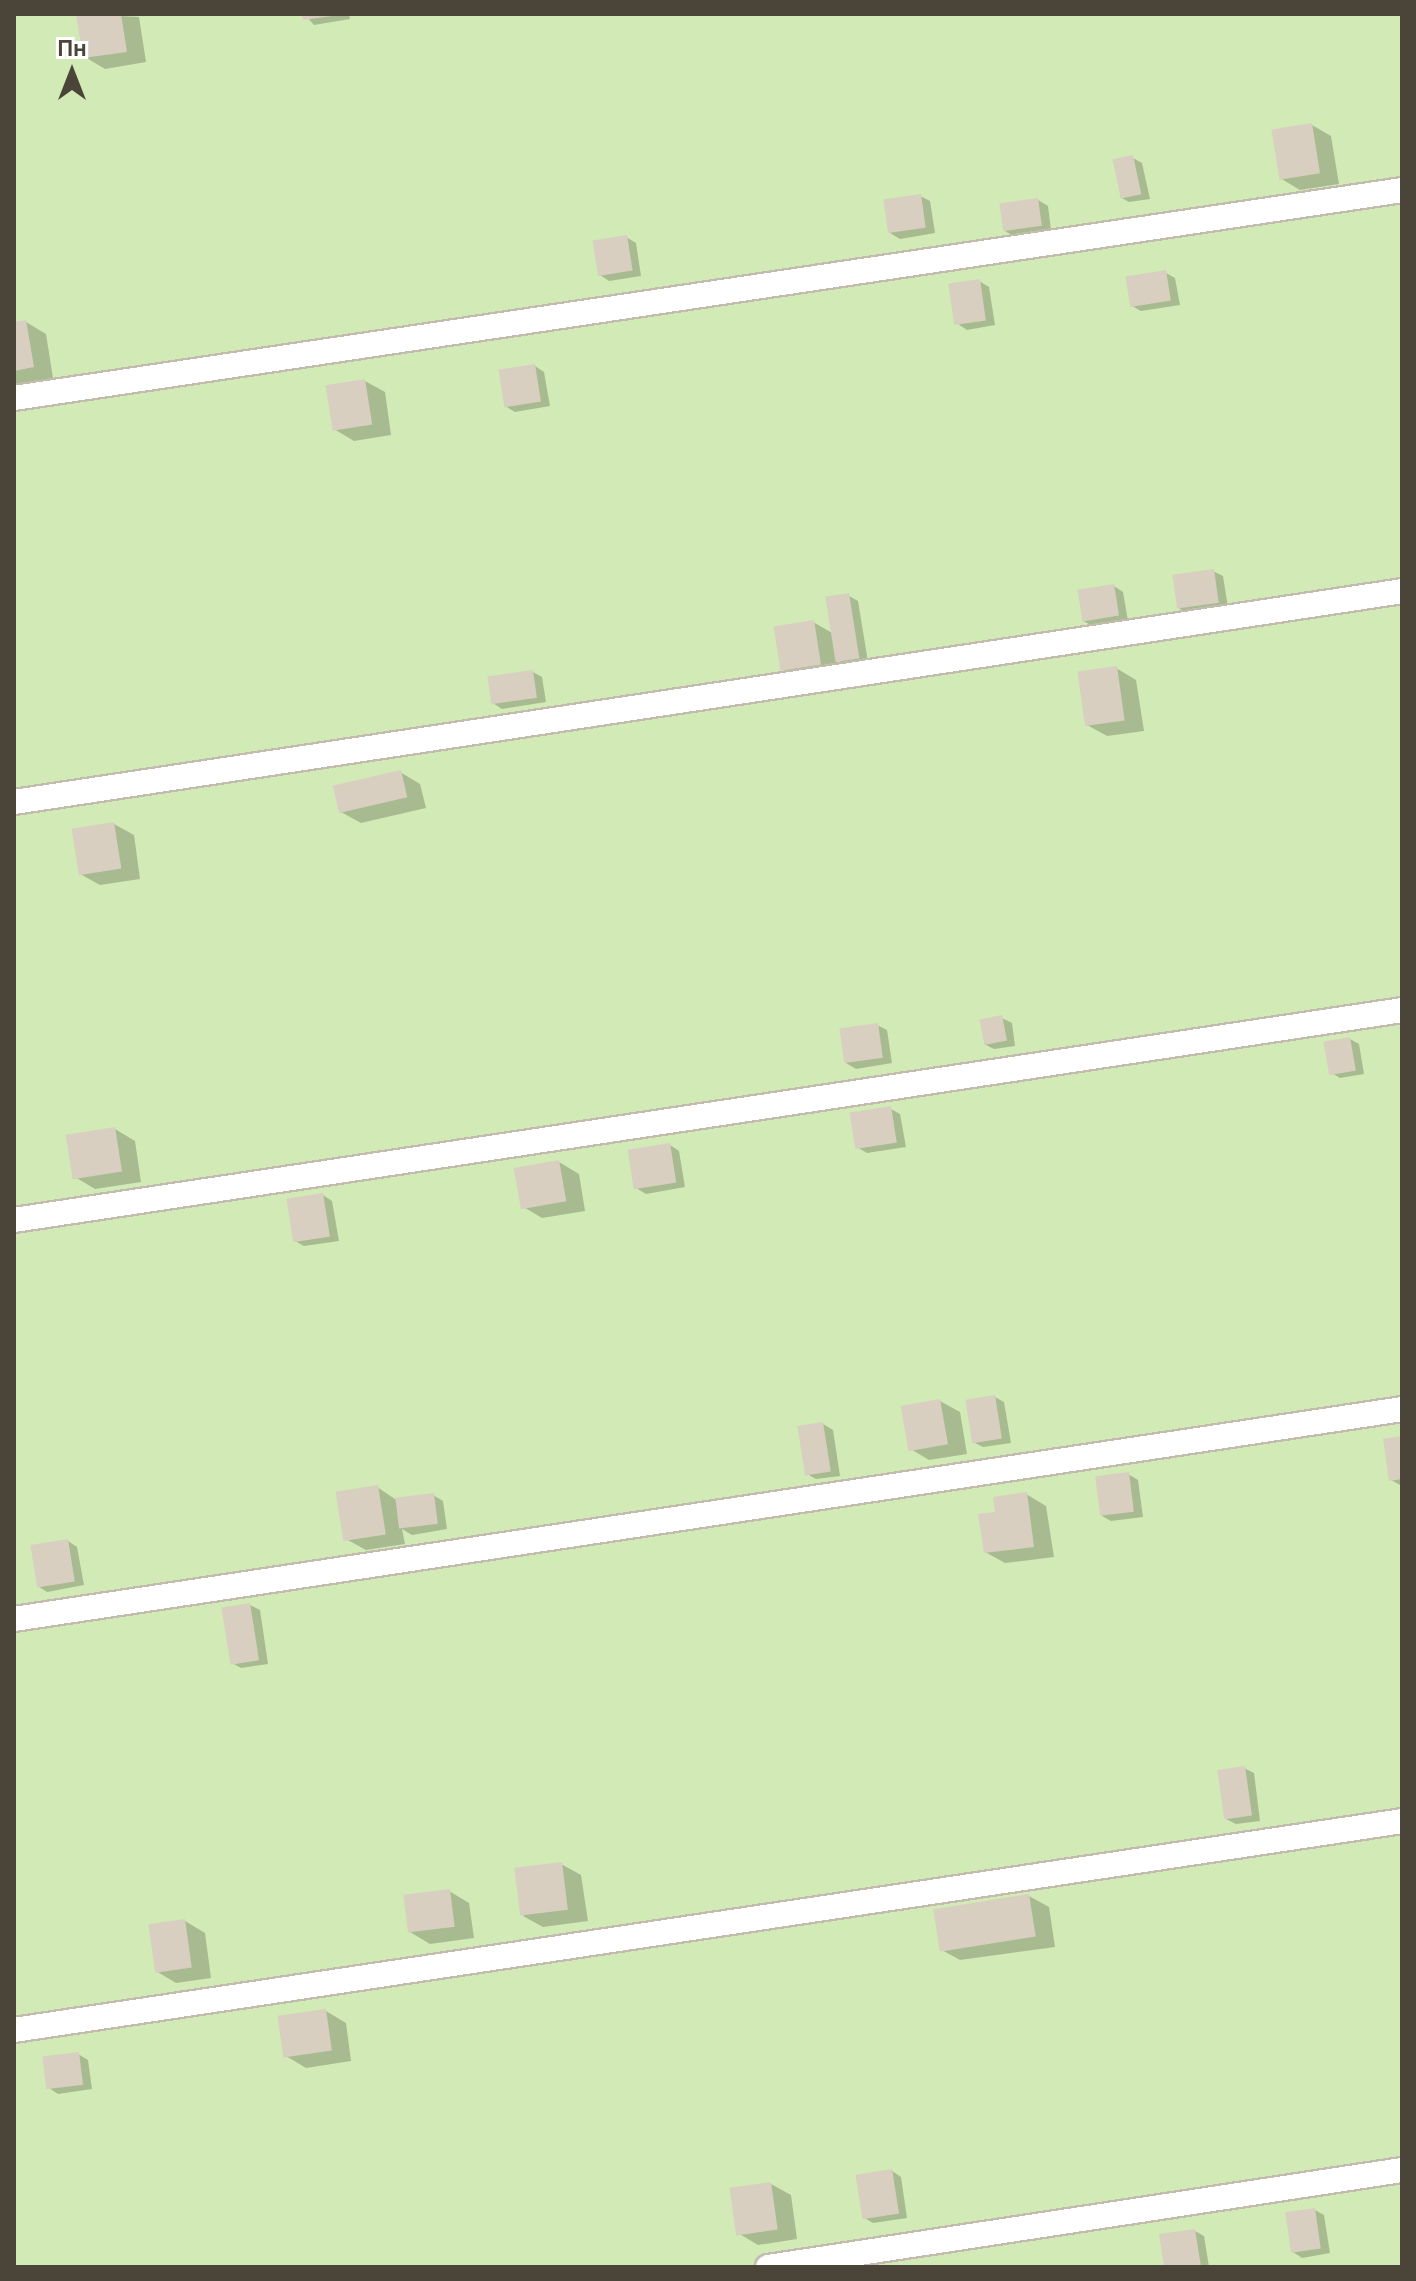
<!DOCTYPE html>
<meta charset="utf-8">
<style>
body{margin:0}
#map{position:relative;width:1416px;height:2281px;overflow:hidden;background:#f6f3ec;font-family:Raleway,sans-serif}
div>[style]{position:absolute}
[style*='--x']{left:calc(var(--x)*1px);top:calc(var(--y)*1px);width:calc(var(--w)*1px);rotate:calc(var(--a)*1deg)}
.green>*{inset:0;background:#d2eab5;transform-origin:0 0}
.shadow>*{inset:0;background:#0003}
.building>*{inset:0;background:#d8cfc1;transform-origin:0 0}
.roads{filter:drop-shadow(2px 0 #c2bbae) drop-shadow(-2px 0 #c2bbae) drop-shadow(0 2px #c2bbae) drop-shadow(0 -2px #c2bbae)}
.lane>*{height:24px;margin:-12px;padding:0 12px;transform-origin:12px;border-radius:12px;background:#fff}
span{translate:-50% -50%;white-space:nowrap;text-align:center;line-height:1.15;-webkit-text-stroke:6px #fff;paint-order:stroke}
.frame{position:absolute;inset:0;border:16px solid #4b4439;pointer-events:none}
.north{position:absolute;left:32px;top:32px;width:80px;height:80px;-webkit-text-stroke:6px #fff;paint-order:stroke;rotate:0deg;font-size:22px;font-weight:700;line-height:32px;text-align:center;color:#4b4439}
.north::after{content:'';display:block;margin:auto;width:28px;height:36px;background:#4b4439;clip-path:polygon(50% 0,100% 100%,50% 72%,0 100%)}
</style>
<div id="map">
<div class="green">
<i style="left:14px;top:14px;width:1388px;height:2253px"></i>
</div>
<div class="shadow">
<i style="clip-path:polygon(78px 14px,139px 17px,146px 62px,105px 69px,85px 57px)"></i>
<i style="clip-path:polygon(304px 14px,349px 14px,350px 19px,314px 25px)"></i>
<i style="clip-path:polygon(1312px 125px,1331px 136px,1339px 184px,1300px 190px,1280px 178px)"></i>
<i style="clip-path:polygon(1133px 158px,1142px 163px,1150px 199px,1129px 202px,1120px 197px)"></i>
<i style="clip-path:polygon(920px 196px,930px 201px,935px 233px,900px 239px,890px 233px)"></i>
<i style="clip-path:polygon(1038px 200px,1048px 206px,1051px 230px,1015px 237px,1005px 231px)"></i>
<i style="clip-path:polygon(626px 237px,636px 243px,641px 276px,609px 281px,600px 275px)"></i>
<i style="clip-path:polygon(1166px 273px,1175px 278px,1180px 305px,1141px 311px,1132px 306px)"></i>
<i style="clip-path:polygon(979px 281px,989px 287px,995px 325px,967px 330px,958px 324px)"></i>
<i style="clip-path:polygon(26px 322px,46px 334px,53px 378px,14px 384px,14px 324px)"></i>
<i style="clip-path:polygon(535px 366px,544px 372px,550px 406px,515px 412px,505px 406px)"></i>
<i style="clip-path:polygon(365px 381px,385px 392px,391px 435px,354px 441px,334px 429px)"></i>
<i style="clip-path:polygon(1213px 571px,1223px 576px,1228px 608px,1188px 614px,1179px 608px)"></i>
<i style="clip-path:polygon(1114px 586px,1123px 592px,1128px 621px,1093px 626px,1083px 621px)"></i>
<i style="clip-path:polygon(849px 596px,858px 601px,868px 662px,848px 666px,837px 660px,840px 675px,801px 681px,781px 669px,813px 622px,834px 634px)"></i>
<i style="clip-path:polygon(1116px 668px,1136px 680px,1144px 731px,1107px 736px,1087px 725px)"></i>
<i style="clip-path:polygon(533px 672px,542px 677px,546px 702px,502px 709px,493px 703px)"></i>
<i style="clip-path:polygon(400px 772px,420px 784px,426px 808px,361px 823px,341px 812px)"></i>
<i style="clip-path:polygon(114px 824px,134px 835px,140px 879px,100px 885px,80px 874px)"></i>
<i style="clip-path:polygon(1002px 1018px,1012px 1023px,1015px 1046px,994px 1049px,984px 1044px)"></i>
<i style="clip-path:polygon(877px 1025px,887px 1030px,892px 1063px,856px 1069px,846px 1063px)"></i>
<i style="clip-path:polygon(1350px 1039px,1359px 1044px,1364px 1074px,1340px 1078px,1330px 1072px)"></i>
<i style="clip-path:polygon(891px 1109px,900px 1114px,906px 1147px,867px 1153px,857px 1147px)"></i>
<i style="clip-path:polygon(115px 1129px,135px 1141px,141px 1182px,95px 1189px,75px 1177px)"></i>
<i style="clip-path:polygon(670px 1145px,679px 1151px,685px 1187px,646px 1194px,636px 1188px)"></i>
<i style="clip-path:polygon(559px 1162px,579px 1174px,585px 1211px,542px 1218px,522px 1206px)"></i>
<i style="clip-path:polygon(323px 1195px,332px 1201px,339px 1241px,304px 1246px,295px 1241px)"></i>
<i style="clip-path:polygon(995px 1397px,1004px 1402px,1011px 1443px,983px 1447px,973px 1442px)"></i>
<i style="clip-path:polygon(940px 1401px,960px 1412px,967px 1454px,929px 1460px,909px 1448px)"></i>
<i style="clip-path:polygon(823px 1424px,833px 1430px,840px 1476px,816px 1479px,807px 1474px)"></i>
<i style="clip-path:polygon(1402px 1438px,1402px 1485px,1400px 1485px,1391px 1480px)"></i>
<i style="clip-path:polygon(1128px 1474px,1138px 1480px,1143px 1517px,1111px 1521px,1102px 1516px)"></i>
<i style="clip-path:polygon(377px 1487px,398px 1501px,433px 1495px,443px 1501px,447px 1529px,412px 1535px,402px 1529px,405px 1544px,366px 1550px,346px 1539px)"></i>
<i style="clip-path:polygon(1026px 1494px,1046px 1506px,1054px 1557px,1005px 1563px,985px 1552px)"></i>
<i style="clip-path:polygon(68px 1541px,77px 1547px,84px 1585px,47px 1592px,38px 1586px)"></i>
<i style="clip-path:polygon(250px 1605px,260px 1610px,268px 1664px,241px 1668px,232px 1663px)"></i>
<i style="clip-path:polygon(1244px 1768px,1254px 1773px,1260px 1821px,1236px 1824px,1226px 1819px)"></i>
<i style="clip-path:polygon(561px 1864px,581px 1875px,588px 1921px,543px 1927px,523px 1916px)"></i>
<i style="clip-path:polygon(449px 1891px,469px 1903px,474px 1938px,430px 1944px,410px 1932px)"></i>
<i style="clip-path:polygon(1029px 1896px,1049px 1907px,1055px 1947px,960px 1960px,940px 1949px)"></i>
<i style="clip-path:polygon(185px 1921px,205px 1933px,211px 1978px,176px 1983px,156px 1971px)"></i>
<i style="clip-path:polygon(326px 2011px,346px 2023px,351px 2061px,306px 2068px,286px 2056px)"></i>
<i style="clip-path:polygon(78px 2054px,88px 2060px,92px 2089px,58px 2094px,49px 2088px)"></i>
<i style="clip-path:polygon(892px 2171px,901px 2177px,907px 2218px,873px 2223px,863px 2217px)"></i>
<i style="clip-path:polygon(771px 2184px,791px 2195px,797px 2239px,758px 2245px,738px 2233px)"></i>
<i style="clip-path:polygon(1315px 2210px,1324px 2215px,1330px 2253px,1302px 2258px,1293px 2252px)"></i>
<i style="clip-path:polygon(1195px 2231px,1204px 2236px,1209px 2267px,1166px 2267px)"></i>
</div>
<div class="building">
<i style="clip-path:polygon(76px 14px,121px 14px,127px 52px,83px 58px)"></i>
<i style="clip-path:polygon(302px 14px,332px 14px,332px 16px,303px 20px)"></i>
<i style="left:1312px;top:123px;width:51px;height:41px;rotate:81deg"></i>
<i style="left:1133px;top:155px;width:40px;height:21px;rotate:78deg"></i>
<i style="left:921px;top:194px;width:34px;height:38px;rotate:82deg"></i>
<i style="left:1038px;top:198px;width:28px;height:39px;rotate:82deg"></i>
<i style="left:627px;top:235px;width:36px;height:35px;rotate:81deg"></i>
<i style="left:1166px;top:270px;width:31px;height:41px;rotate:81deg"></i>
<i style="left:980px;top:279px;width:42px;height:32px;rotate:82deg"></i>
<i style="clip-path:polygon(26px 320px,34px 367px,14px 371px,14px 322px)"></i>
<i style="left:535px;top:364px;width:38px;height:37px;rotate:81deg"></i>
<i style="left:365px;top:379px;width:46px;height:40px;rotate:81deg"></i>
<i style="left:1214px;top:569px;width:34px;height:42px;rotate:82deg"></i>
<i style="left:1114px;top:584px;width:32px;height:37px;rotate:81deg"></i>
<i style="left:849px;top:593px;width:66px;height:24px;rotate:81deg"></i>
<i style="left:814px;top:620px;width:45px;height:41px;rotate:81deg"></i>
<i style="left:1117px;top:666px;width:55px;height:40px;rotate:82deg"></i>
<i style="left:533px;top:670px;width:28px;height:46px;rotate:82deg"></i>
<i style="left:401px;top:770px;width:28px;height:70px;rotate:77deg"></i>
<i style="left:114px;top:822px;width:47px;height:43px;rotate:81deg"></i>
<i style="left:1002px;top:1015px;width:26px;height:23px;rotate:79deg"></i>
<i style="left:878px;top:1023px;width:35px;height:39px;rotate:82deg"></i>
<i style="left:1350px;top:1037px;width:34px;height:27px;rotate:80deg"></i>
<i style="left:891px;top:1106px;width:37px;height:42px;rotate:81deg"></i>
<i style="left:115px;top:1127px;width:45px;height:50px;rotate:81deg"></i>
<i style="left:670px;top:1143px;width:40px;height:43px;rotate:81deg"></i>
<i style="left:559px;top:1160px;width:42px;height:46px;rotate:80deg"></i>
<i style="left:323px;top:1193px;width:44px;height:37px;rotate:81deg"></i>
<i style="left:995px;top:1395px;width:44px;height:30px;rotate:81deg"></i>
<i style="left:940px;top:1399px;width:46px;height:40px;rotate:80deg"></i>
<i style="left:823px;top:1422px;width:50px;height:26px;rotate:81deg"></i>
<i style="clip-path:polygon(1402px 1436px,1402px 1479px,1389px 1481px,1383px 1439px)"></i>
<i style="left:1129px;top:1472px;width:40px;height:34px;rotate:83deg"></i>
<i style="left:378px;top:1485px;width:50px;height:43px;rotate:81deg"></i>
<i style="clip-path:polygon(1027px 1492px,1034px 1547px,984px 1553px,978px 1514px,995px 1512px,993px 1497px)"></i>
<i style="left:434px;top:1493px;width:31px;height:39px;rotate:83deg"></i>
<i style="left:68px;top:1539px;width:43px;height:38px;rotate:81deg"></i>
<i style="left:250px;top:1603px;width:58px;height:29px;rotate:81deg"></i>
<i style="left:1245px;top:1766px;width:50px;height:28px;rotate:82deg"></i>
<i style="left:562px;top:1862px;width:48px;height:48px;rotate:83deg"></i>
<i style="left:450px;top:1889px;width:38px;height:47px;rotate:83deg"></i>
<i style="left:1029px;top:1894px;width:43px;height:97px;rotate:81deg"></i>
<i style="left:185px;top:1919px;width:49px;height:37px;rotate:82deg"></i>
<i style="left:326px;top:2009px;width:42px;height:49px;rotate:82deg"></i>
<i style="left:79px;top:2052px;width:33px;height:37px;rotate:83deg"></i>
<i style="left:892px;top:2169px;width:45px;height:37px;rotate:81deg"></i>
<i style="left:771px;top:2182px;width:48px;height:42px;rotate:82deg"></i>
<i style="left:1315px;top:2208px;width:41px;height:30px;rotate:82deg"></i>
<i style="clip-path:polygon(1195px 2229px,1201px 2267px,1164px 2267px,1159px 2234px)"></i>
</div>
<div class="roads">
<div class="lane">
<i style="--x:14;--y:398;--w:1403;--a:-8.52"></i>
<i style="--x:14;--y:802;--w:1404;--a:-8.64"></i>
<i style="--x:14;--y:1220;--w:1404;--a:-8.6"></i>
<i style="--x:14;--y:1619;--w:1404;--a:-8.6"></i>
<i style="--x:14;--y:2030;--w:1404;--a:-8.56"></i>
<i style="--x:768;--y:2267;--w:641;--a:-8.7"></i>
</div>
</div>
<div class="frame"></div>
<div class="north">Пн</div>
</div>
